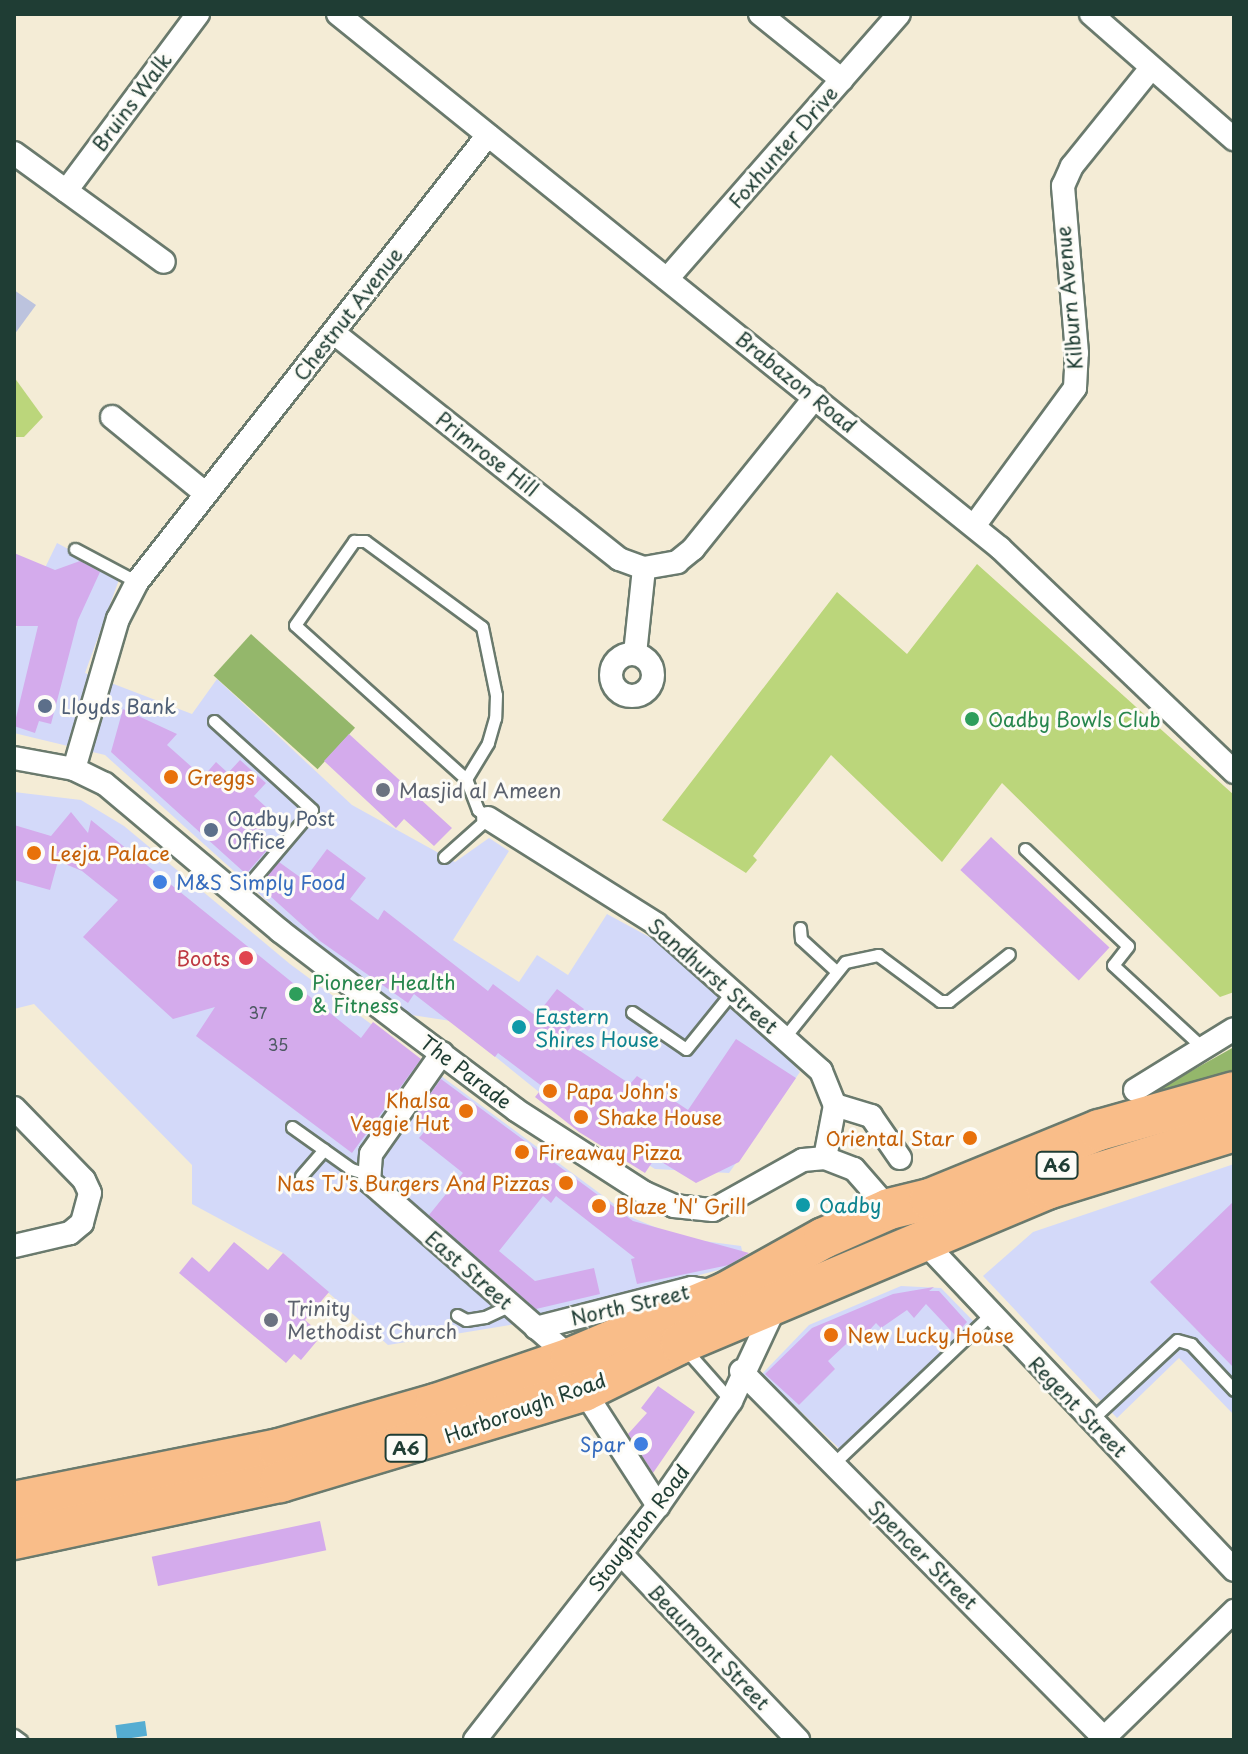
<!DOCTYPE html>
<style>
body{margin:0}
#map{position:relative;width:1248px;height:1754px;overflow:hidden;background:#f4ecd6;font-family:"Playpen Sans",sans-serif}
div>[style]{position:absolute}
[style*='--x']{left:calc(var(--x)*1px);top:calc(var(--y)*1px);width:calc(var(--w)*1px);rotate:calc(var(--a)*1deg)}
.built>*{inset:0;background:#d3d9f9}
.industrial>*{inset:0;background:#bcc3de}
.green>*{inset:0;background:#bbd67b}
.forest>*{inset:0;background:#94b76b;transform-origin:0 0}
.water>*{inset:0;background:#55add2;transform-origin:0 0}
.building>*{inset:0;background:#d4abec;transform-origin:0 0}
.roads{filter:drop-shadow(2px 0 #6a7a6d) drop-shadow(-2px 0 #6a7a6d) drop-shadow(0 2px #6a7a6d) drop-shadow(0 -2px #6a7a6d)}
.lane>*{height:11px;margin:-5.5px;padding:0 5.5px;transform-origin:5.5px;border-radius:5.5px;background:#fff}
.street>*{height:22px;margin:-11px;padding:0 11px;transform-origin:11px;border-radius:11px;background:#fff}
.street>.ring{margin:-11px;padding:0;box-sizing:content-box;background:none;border:22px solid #fff;border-radius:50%}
.highway>*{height:40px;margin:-20px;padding:0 20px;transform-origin:20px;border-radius:20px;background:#f9bd89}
.dots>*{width:22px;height:22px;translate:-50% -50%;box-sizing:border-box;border:4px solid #fdfcf7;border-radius:50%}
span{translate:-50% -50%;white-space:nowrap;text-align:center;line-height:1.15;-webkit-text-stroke:6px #fdfcf7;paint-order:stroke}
.number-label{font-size:16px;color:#4c5862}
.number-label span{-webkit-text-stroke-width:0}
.shield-label span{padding:2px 6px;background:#fdfcf7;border:2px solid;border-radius:6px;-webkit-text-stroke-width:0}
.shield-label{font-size:18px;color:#1f3d34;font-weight:700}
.street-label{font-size:20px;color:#1f3d34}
.service-label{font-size:20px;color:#4e5e75}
.left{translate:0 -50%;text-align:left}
.leisure-label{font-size:20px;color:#27864d}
.food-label{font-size:20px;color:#c56008}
.right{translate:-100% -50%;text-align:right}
.worship-label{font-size:20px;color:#5b616d}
.shop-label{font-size:20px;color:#366cbe}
.health-label{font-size:20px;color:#be3a42}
.culture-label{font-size:20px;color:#0d838f}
.frame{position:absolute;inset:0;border:16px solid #1f3d34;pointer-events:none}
</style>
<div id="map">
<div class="built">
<i style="clip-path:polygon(57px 543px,120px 577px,85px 673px,192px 714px,217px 679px,352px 805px,455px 862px,489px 838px,509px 851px,453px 940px,519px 982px,537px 955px,568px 975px,607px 914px,664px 945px,777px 1047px,800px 1072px,729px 1173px,655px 1169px,565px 1113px,451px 1021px,405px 1014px,316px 945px,105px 755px,14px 733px,14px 632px)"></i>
<i style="clip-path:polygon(14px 792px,81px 800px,124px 826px,290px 964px,633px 1218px,681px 1238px,741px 1246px,745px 1263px,510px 1325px,388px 1345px,283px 1253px,192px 1204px,192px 1165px,34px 1004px,14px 1009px)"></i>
<i style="clip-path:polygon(1234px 1164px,1234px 1415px,1179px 1358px,1117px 1418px,983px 1276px,1033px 1232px)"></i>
<i style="clip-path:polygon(901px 1286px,941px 1288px,982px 1330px,849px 1458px,762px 1374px,809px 1325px)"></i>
</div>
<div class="industrial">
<i style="clip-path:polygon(14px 290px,36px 305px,14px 335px)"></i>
</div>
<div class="green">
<i style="clip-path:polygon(14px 377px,43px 417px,24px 437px,14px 437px)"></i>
<i style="clip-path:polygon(977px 564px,1234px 795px,1234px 992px,1220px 997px,1002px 783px,942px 862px,831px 755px,753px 856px,757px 860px,746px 873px,662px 820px,837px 592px,907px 654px)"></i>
</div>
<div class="forest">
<i style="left:251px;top:634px;width:140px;height:56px;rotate:42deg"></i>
<i style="clip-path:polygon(1234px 1047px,1234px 1078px,1165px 1096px,1159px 1089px)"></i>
</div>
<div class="water">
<i style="left:145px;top:1721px;width:15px;height:30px;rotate:82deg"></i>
</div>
<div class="building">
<i style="clip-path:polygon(14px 553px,55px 570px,80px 561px,100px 572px,78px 620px,51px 724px,39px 721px,35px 733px,14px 726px,38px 626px,14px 626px)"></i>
<i style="clip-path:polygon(123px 709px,177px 734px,167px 745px,203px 777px,216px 762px,228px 773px,240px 760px,266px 783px,254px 796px,266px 807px,252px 821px,273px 843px,246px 874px,111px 752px)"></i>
<i style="clip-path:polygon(349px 734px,452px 828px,434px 846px,404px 819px,396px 828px,324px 761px)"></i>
<i style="clip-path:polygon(71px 812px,88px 833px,91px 820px,361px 1038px,373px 1022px,421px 1059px,352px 1153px,196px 1036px,215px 1007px,173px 1019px,83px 937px,118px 900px,82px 871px,58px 861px,50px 890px,14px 880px,14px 825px,51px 836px)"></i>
<i style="left:991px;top:837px;width:162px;height:45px;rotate:43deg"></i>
<i style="clip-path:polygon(327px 849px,366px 878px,350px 899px,378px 920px,384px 910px,488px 991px,493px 984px,536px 1016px,557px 989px,584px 1009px,562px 1039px,630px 1084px,637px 1076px,688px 1110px,736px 1039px,796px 1078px,739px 1162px,696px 1183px,655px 1158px,645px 1173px,579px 1132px,535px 1097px,543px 1087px,498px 1053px,495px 1057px,414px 994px,408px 1003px,320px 941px,259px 886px,279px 862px,304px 880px)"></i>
<i style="clip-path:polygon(441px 1079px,633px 1221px,749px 1253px,729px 1265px,637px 1284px,631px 1259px,635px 1258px,556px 1196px,551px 1203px,543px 1196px,499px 1251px,535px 1281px,594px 1268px,600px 1294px,536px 1309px,429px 1215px,463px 1173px,419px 1138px,429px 1126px,416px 1114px)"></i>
<i style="clip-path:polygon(1234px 1201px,1234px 1368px,1150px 1282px)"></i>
<i style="clip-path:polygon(234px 1242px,268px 1270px,283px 1253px,329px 1292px,305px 1320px,322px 1335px,301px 1360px,294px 1354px,286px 1363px,179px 1273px,192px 1257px,209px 1272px)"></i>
<i style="clip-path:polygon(934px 1287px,929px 1291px,939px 1291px,967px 1322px,955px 1335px,926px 1304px,914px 1318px,907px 1310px,881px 1328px,876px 1323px,864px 1336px,860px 1331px,828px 1361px,835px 1369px,799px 1405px,765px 1374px,812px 1328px,893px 1294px)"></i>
<i style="clip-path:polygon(658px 1386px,695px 1412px,653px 1473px,628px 1434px,647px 1413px,641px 1408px)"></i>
<i style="left:320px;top:1521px;width:30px;height:172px;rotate:78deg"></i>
</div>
<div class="roads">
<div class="lane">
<i style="--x:354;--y:541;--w:11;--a:0"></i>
<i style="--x:365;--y:541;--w:145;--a:36.3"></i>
<i style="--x:482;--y:627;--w:69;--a:78.4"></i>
<i style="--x:496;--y:695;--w:23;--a:92"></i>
<i style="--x:495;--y:718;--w:26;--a:106"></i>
<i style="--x:488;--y:743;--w:42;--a:121.4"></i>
<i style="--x:466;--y:779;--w:230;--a:-138"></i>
<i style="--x:295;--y:625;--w:103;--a:-54.9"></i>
<i style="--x:75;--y:549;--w:70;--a:28"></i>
<i style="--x:214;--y:721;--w:132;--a:42.2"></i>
<i style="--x:312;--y:810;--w:114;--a:130.4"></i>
<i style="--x:1025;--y:849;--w:141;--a:43.3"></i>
<i style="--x:1128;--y:946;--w:24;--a:128"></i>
<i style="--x:1113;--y:965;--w:121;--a:42.7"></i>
<i style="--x:444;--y:857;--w:59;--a:-41.6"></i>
<i style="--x:488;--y:818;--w:13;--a:-141"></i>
<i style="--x:478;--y:810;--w:33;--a:-111"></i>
<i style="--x:800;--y:928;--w:11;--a:85"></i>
<i style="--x:801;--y:939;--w:47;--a:42.4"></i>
<i style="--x:632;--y:1012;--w:65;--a:34.4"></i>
<i style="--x:686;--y:1049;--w:73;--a:-51.1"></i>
<i style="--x:784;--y:1038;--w:97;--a:-51.2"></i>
<i style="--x:845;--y:962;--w:34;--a:-12"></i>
<i style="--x:878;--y:955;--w:77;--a:36.6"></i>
<i style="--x:940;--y:1001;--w:9;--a:0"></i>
<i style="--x:949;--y:1001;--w:76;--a:-38.1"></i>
<i style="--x:292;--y:1127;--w:72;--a:35.4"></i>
<i style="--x:351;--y:1169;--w:17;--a:17"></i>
<i style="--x:301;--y:1176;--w:35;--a:-49"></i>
<i style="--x:457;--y:1315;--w:10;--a:29"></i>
<i style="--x:466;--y:1320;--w:19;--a:-9"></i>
<i style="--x:485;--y:1317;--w:26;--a:-25"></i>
<i style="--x:686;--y:1350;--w:68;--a:48.6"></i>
<i style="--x:1091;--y:1420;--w:117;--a:-42.9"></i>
<i style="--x:1177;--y:1340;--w:15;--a:16"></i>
<i style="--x:1191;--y:1344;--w:63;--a:46.9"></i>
<i style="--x:833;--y:1464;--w:216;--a:-43.5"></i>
<i style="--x:14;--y:1735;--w:9;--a:36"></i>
</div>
<div class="street">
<i style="--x:338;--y:14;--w:851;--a:38.89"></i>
<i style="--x:1000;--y:548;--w:324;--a:43.7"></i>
<i style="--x:760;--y:14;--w:105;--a:38.8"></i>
<i style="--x:1091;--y:14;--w:190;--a:41.2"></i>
<i style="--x:14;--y:153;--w:185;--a:36"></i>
<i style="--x:66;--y:191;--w:221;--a:-53.3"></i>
<i style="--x:667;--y:279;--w:352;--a:-48.8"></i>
<i style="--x:334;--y:333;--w:364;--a:38.4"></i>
<i style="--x:619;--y:559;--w:27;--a:20"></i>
<i style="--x:644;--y:568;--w:34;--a:-10"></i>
<i style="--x:677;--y:562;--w:21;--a:-39"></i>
<i style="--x:693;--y:549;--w:195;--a:-51.2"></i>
<i style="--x:112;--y:417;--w:120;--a:39.3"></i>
<i style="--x:974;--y:526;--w:171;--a:-53.8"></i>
<i style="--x:1075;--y:388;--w:35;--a:-87"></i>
<i style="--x:1077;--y:353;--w:168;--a:-94.8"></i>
<i style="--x:1063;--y:186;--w:22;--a:-66"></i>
<i style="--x:1072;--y:166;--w:126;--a:-51.1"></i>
<i style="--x:635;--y:654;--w:86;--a:-84"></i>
<i class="ring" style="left:611px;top:654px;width:20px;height:20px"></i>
<i style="--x:14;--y:758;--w:61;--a:10.4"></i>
<i style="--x:74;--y:769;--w:34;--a:26"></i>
<i style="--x:105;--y:784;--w:229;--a:40"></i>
<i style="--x:280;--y:931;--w:150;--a:37.4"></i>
<i style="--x:399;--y:1022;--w:146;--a:36.9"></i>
<i style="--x:516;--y:1110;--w:153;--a:32.8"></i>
<i style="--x:645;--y:1193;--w:32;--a:24"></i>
<i style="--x:674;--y:1206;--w:39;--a:6"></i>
<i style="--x:713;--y:1210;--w:103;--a:-29.1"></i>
<i style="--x:803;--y:1160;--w:22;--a:-5"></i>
<i style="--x:825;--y:1158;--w:31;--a:21"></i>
<i style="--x:854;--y:1169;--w:53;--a:48.8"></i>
<i style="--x:74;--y:769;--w:156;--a:-73.7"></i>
<i style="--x:118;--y:619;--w:42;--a:-62.8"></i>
<i style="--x:137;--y:582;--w:568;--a:-51.86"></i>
<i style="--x:488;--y:818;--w:199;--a:32.2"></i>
<i style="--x:656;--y:924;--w:221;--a:41.7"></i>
<i style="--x:821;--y:1071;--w:37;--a:68"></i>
<i style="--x:835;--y:1105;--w:54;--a:100.7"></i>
<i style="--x:442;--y:1053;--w:123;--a:125.1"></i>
<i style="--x:371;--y:1154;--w:27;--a:94"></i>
<i style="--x:369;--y:1181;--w:269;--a:41.2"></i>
<i style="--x:1135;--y:1090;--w:116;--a:-31.6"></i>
<i style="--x:835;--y:1105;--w:38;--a:17"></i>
<i style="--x:871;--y:1116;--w:51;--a:55.4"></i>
<i style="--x:14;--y:1108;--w:100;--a:45.8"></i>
<i style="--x:84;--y:1180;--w:14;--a:65"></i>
<i style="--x:90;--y:1193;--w:31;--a:105"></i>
<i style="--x:82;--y:1223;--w:16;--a:140"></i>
<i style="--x:70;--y:1233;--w:57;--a:166.9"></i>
<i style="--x:924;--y:1242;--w:451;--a:46.6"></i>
<i style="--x:536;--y:1328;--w:161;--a:-14.4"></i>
<i style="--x:692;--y:1288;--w:13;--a:9"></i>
<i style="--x:741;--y:1371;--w:519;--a:45.31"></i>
<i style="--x:584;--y:1391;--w:137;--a:57.2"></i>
<i style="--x:621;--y:1554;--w:257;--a:46.4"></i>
<i style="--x:475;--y:1740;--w:297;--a:-52"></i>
<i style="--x:658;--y:1506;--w:128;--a:-55.2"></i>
<i style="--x:731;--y:1401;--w:106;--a:-64.9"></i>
<i style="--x:1102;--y:1740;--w:185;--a:-44.3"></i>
</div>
<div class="highway">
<i style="--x:14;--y:1502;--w:270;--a:-11.3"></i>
<i style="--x:279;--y:1449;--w:163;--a:-16"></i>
<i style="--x:436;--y:1404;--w:143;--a:-18.8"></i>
<i style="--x:571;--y:1358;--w:167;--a:-22.9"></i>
<i style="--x:725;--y:1293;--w:113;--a:-29.1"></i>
<i style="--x:824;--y:1238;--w:71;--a:-24"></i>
<i style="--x:889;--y:1209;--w:42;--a:-13.7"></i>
<i style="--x:930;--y:1199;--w:183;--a:-22.2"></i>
<i style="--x:1099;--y:1130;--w:140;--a:-15.7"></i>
<i style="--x:14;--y:1539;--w:272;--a:-12.1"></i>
<i style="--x:280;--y:1482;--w:317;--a:-16.7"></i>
<i style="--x:584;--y:1391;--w:108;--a:-26.3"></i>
<i style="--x:681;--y:1343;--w:397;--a:-22.8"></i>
<i style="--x:1047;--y:1189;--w:196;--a:-17.2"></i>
</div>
</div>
<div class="dots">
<i style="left:45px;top:706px;background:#5c6f8a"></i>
<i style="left:972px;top:719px;background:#2e9e5b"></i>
<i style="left:171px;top:777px;background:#e8710a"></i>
<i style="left:383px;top:790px;background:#6b7280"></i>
<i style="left:211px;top:830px;background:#5c6f8a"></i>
<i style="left:34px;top:853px;background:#e8710a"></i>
<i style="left:160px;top:882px;background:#3f7fe0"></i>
<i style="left:246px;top:958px;background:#e0444e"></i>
<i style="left:296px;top:994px;background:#2e9e5b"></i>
<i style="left:519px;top:1027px;background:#0f9aa8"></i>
<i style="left:550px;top:1091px;background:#e8710a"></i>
<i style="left:466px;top:1111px;background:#e8710a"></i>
<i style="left:581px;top:1117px;background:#e8710a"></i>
<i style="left:970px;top:1138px;background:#e8710a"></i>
<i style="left:522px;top:1152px;background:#e8710a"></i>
<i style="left:566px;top:1183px;background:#e8710a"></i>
<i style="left:803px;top:1205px;background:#0f9aa8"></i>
<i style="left:599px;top:1206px;background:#e8710a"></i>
<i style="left:271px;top:1320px;background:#6b7280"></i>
<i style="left:831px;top:1335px;background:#e8710a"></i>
<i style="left:641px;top:1444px;background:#3f7fe0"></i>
</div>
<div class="number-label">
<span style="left:258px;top:1012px">37</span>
<span style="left:278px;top:1044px">35</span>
</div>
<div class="shield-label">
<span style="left:1057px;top:1165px">A6</span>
<span style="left:406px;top:1448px">A6</span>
</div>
<div class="street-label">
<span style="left:132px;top:102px;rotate:-53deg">Bruins Walk</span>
<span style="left:783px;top:147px;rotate:-49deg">Foxhunter Drive</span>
<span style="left:1069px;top:298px;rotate:-95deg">Kilburn Avenue</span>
<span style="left:348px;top:314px;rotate:-52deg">Chestnut Avenue</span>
<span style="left:796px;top:382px;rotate:39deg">Brabazon Road</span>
<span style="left:487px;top:454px;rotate:38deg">Primrose Hill</span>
<span style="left:713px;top:976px;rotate:41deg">Sandhurst Street</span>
<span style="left:466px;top:1072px;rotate:37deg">The Parade</span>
<span style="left:469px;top:1270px;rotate:41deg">East Street</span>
<span style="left:630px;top:1305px;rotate:-13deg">North Street</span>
<span style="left:1078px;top:1407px;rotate:46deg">Regent Street</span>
<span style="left:525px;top:1408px;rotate:-20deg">Harborough Road</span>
<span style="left:639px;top:1528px;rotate:-53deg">Stoughton Road</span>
<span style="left:923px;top:1555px;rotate:45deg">Spencer Street</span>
<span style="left:709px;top:1647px;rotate:46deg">Beaumont Street</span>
</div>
<div class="service-label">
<span class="left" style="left:61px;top:706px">Lloyds Bank</span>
<span class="left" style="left:227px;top:830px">Oadby Post<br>Office</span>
</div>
<div class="leisure-label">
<span class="left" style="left:988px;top:719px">Oadby Bowls Club</span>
<span class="left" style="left:312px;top:994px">Pioneer Health<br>&amp; Fitness</span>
</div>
<div class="food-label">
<span class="left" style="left:187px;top:777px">Greggs</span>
<span class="left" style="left:50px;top:853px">Leeja Palace</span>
<span class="left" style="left:566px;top:1091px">Papa John's</span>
<span class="right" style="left:450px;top:1112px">Khalsa<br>Veggie Hut</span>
<span class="left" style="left:597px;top:1117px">Shake House</span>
<span class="right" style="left:954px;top:1138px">Oriental Star</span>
<span class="left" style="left:538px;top:1152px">Fireaway Pizza</span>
<span class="right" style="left:550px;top:1183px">Nas TJ's Burgers And Pizzas</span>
<span class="left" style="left:615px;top:1206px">Blaze 'N' Grill</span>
<span class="left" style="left:847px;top:1335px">New Lucky House</span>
</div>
<div class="worship-label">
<span class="left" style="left:399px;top:790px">Masjid al Ameen</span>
<span class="left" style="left:287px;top:1320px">Trinity<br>Methodist Church</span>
</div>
<div class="shop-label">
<span class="left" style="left:176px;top:882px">M&amp;S Simply Food</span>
<span class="right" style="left:625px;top:1444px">Spar</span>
</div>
<div class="health-label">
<span class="right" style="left:230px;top:958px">Boots</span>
</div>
<div class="culture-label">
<span class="left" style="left:535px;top:1028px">Eastern<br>Shires House</span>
<span class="left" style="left:819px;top:1205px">Oadby</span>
</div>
<div class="frame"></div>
</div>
